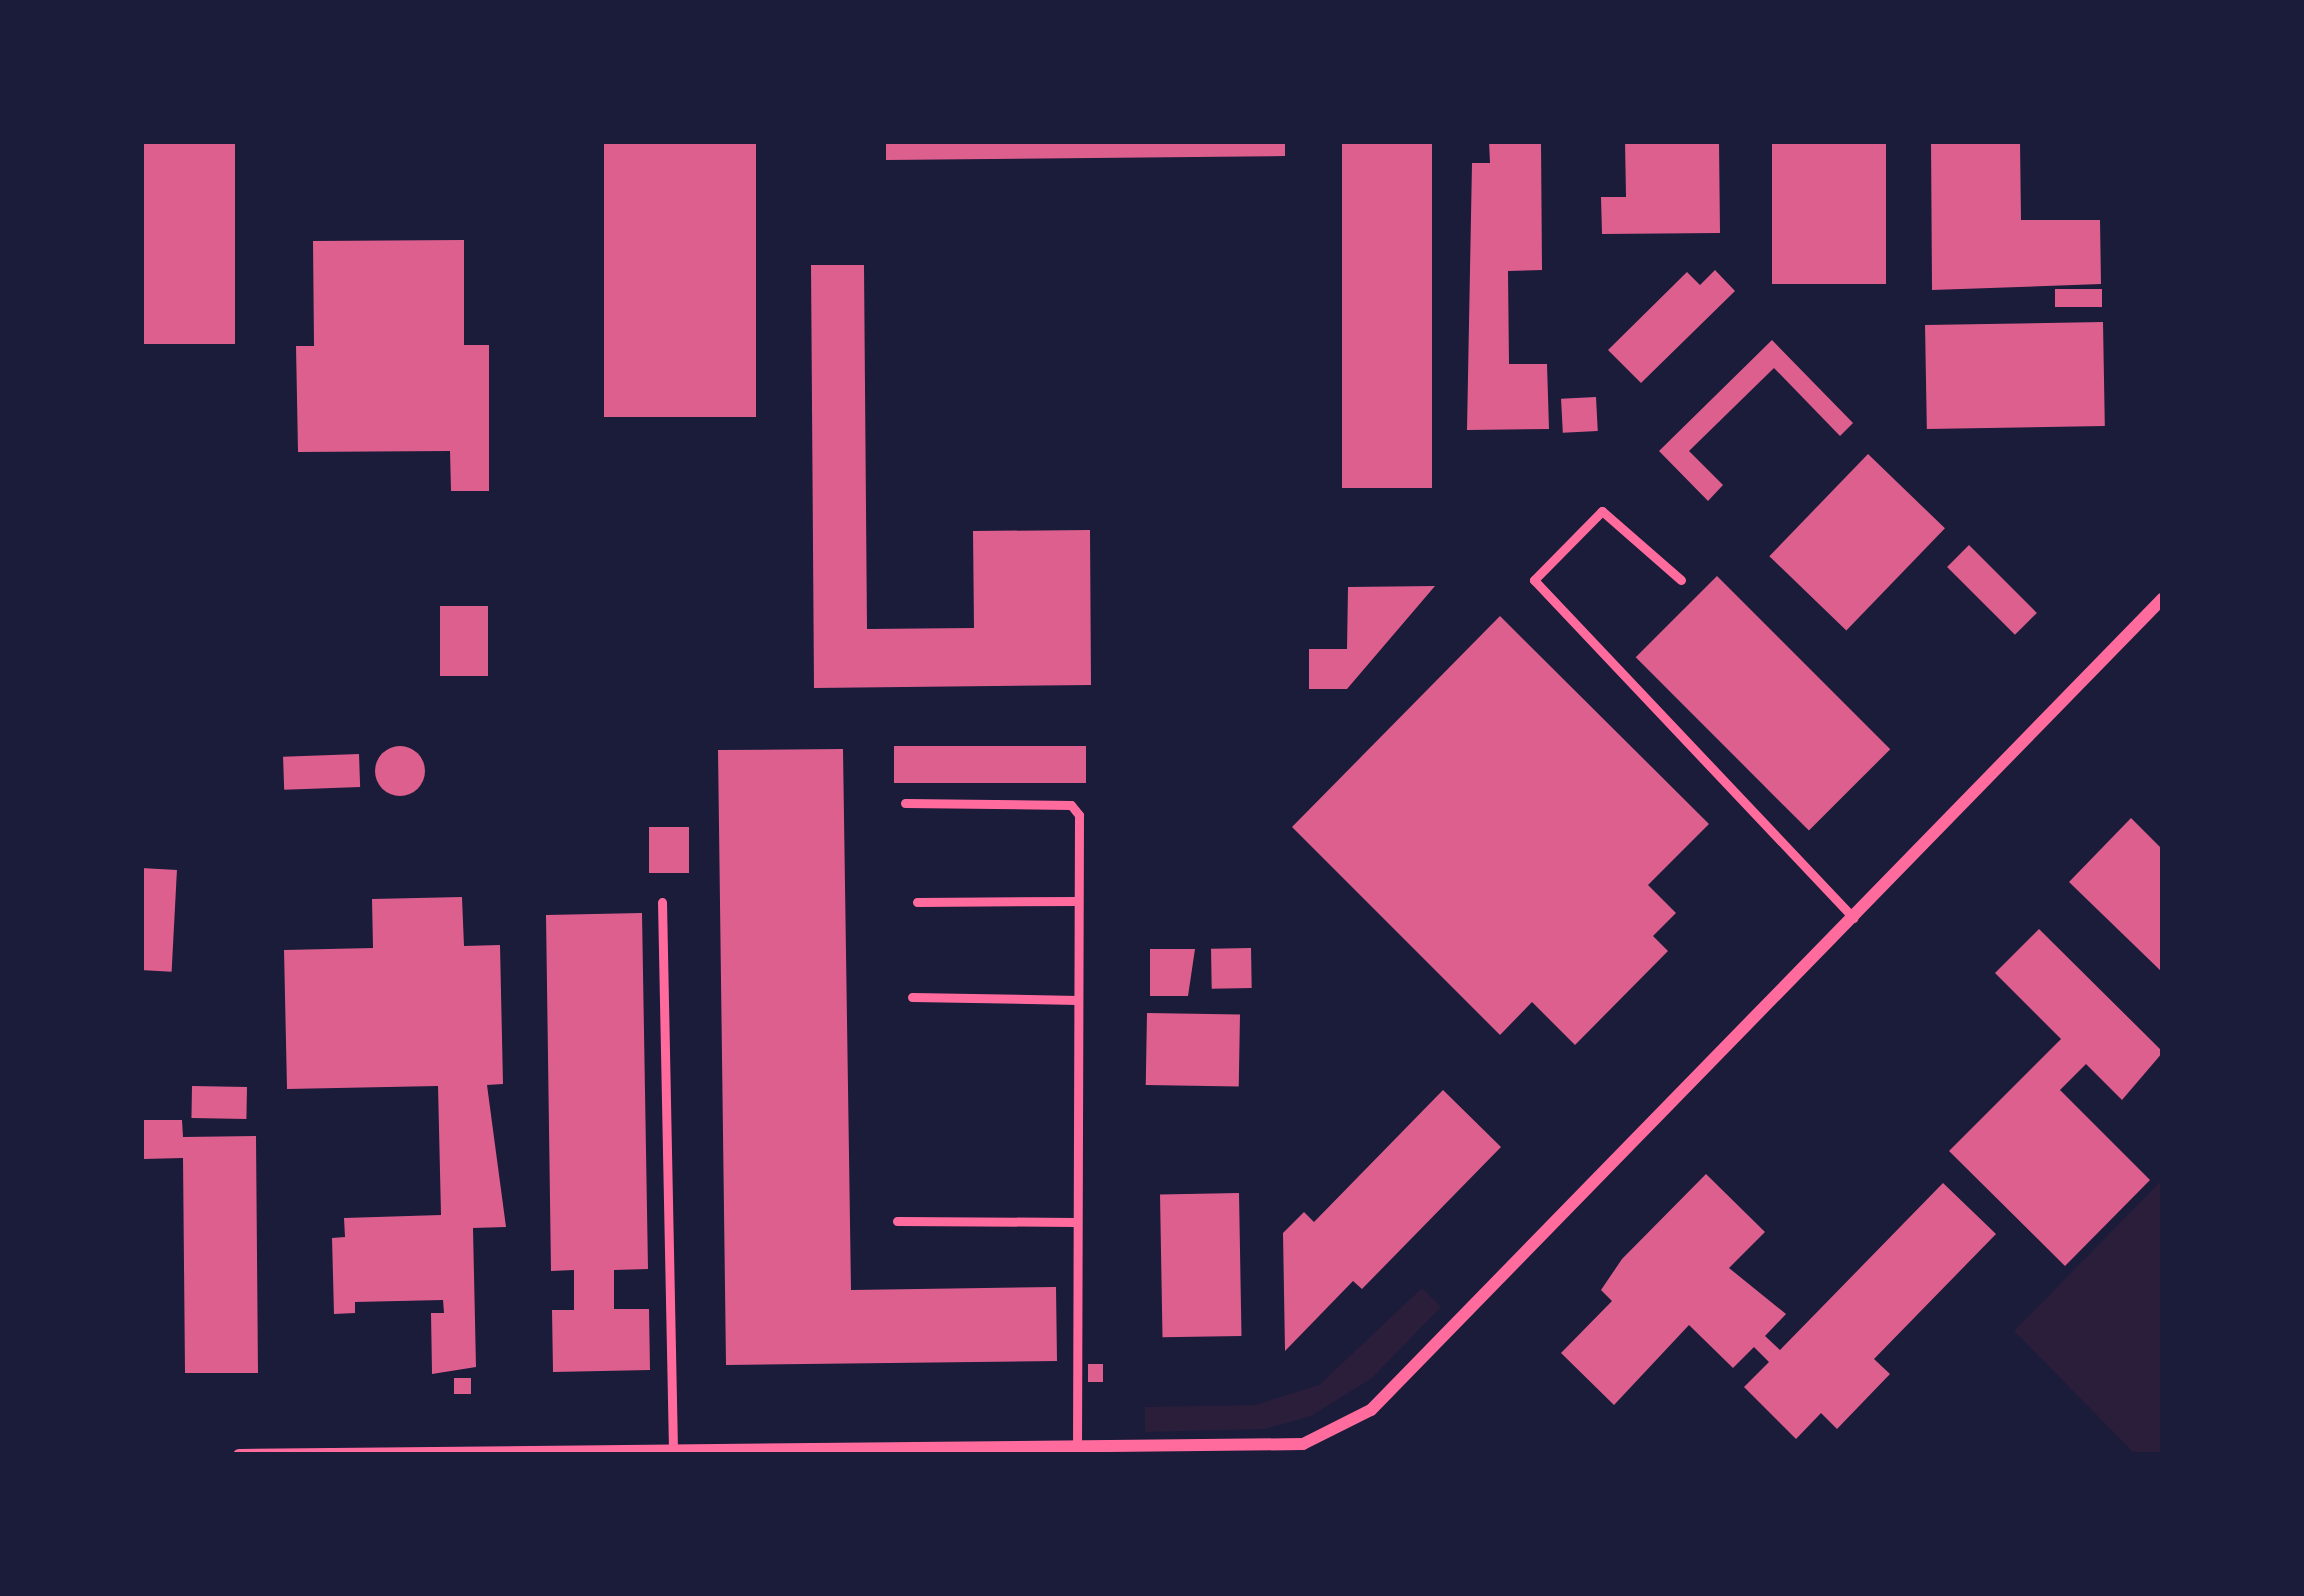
<!DOCTYPE html>
<style>
body{margin:0}
#map{position:relative;width:2304px;height:1596px;overflow:hidden;background:#1b1b3a;font-family:"Roboto Condensed",sans-serif}
div>[style]{position:absolute}
[style*='--x']{left:calc(var(--x)*1px);top:calc(var(--y)*1px);width:calc(var(--w)*1px);rotate:calc(var(--a)*1deg)}
.green>*{inset:0;background:#2a1e3b}
.building>*{inset:0;background:#dd5f8e;transform-origin:0 0}
.round{border-radius:50%}
.service>*{height:9px;margin:-4.5px;padding:0 4.5px;transform-origin:4.5px;border-radius:4.5px;background:#ff6b9d}
.minor>*{height:12px;margin:-6px;padding:0 6px;transform-origin:6px;border-radius:6px;background:#ff6b9d}
span{translate:-50% -50%;white-space:nowrap;text-align:center;line-height:1.15;-webkit-text-stroke:12px #1b1b3a;paint-order:stroke}
.frame{position:absolute;inset:0;border:144px solid #1b1b3a;pointer-events:none}
</style>
<div id="map">
<div class="green">
<i style="clip-path:polygon(2163px 1179px,2163px 1455px,2136px 1455px,2014px 1331px)"></i>
<i style="clip-path:polygon(1422px 1288px,1441px 1307px,1372px 1378px,1311px 1416px,1265px 1429px,1145px 1432px,1145px 1407px,1255px 1405px,1319px 1385px)"></i>
</div>
<div class="building">
<i style="left:141px;top:141px;width:94px;height:203px"></i>
<i style="left:604px;top:141px;width:152px;height:276px"></i>
<i style="clip-path:polygon(886px 141px,1285px 141px,1285px 156px,886px 160px)"></i>
<i style="left:1342px;top:141px;width:90px;height:347px"></i>
<i style="clip-path:polygon(1489px 141px,1541px 141px,1542px 270px,1508px 271px,1509px 364px,1547px 364px,1549px 429px,1467px 430px,1472px 163px,1490px 163px)"></i>
<i style="clip-path:polygon(1625px 141px,1719px 141px,1720px 233px,1602px 234px,1601px 197px,1626px 197px)"></i>
<i style="left:1772px;top:141px;width:114px;height:143px"></i>
<i style="clip-path:polygon(1931px 141px,2020px 141px,2021px 220px,2100px 220px,2101px 284px,1932px 290px)"></i>
<i style="clip-path:polygon(464px 240px,464px 345px,489px 345px,489px 491px,451px 491px,450px 451px,298px 452px,296px 346px,314px 346px,313px 241px)"></i>
<i style="clip-path:polygon(811px 265px,864px 265px,867px 629px,974px 628px,973px 531px,1090px 530px,1091px 685px,814px 688px)"></i>
<i style="clip-path:polygon(1715px 270px,1735px 291px,1641px 383px,1608px 350px,1687px 272px,1700px 285px)"></i>
<i style="left:2055px;top:289px;width:47px;height:18px"></i>
<i style="left:2103px;top:322px;width:104px;height:178px;rotate:89deg"></i>
<i style="clip-path:polygon(1772px 340px,1853px 423px,1840px 436px,1774px 368px,1689px 451px,1723px 485px,1708px 501px,1659px 451px)"></i>
<i style="left:1596px;top:397px;width:34px;height:35px;rotate:87deg"></i>
<i style="left:1868px;top:454px;width:107px;height:142px;rotate:44deg"></i>
<i style="left:1969px;top:545px;width:96px;height:31px;rotate:45deg"></i>
<i style="left:1717px;top:576px;width:245px;height:115px;rotate:45deg"></i>
<i style="clip-path:polygon(1435px 586px,1347px 689px,1309px 689px,1309px 649px,1347px 649px,1348px 587px)"></i>
<i style="left:440px;top:606px;width:48px;height:70px"></i>
<i style="clip-path:polygon(1500px 616px,1709px 824px,1648px 885px,1676px 913px,1653px 936px,1668px 951px,1575px 1045px,1532px 1002px,1500px 1035px,1292px 827px)"></i>
<i style="left:1086px;top:746px;width:37px;height:192px;rotate:90deg"></i>
<i class="round" style="left:375px;top:746px;width:50px;height:50px"></i>
<i style="clip-path:polygon(843px 749px,851px 1290px,1056px 1287px,1057px 1361px,726px 1365px,718px 750px)"></i>
<i style="left:359px;top:754px;width:33px;height:76px;rotate:88deg"></i>
<i style="clip-path:polygon(2131px 818px,2163px 850px,2163px 973px,2069px 882px)"></i>
<i style="left:649px;top:827px;width:40px;height:46px"></i>
<i style="left:141px;top:868px;width:36px;height:102px;rotate:3deg"></i>
<i style="clip-path:polygon(462px 897px,464px 946px,500px 945px,503px 1084px,487px 1085px,506px 1227px,473px 1228px,476px 1367px,432px 1374px,431px 1313px,444px 1313px,443px 1300px,355px 1302px,355px 1313px,334px 1314px,332px 1238px,345px 1237px,344px 1218px,441px 1215px,438px 1086px,287px 1089px,284px 950px,373px 948px,372px 899px)"></i>
<i style="clip-path:polygon(642px 913px,648px 1269px,614px 1270px,614px 1309px,649px 1309px,650px 1370px,553px 1372px,552px 1310px,574px 1310px,574px 1270px,551px 1271px,546px 915px)"></i>
<i style="clip-path:polygon(2039px 929px,2163px 1052px,2122px 1100px,2086px 1064px,2060px 1090px,2150px 1180px,2065px 1266px,1949px 1151px,2061px 1039px,1995px 973px)"></i>
<i style="left:1251px;top:948px;width:40px;height:40px;rotate:89deg"></i>
<i style="clip-path:polygon(1150px 949px,1195px 949px,1188px 996px,1150px 996px)"></i>
<i style="left:1147px;top:1013px;width:93px;height:72px;rotate:1deg"></i>
<i style="left:192px;top:1086px;width:55px;height:32px;rotate:1deg"></i>
<i style="clip-path:polygon(1443px 1090px,1501px 1147px,1362px 1289px,1353px 1281px,1285px 1351px,1283px 1233px,1304px 1212px,1314px 1222px)"></i>
<i style="clip-path:polygon(143px 1120px,182px 1120px,183px 1137px,256px 1136px,258px 1373px,185px 1373px,183px 1158px,143px 1159px)"></i>
<i style="clip-path:polygon(1706px 1174px,1765px 1232px,1729px 1268px,1786px 1314px,1765px 1336px,1780px 1350px,1943px 1183px,1996px 1234px,1874px 1359px,1890px 1374px,1837px 1429px,1821px 1413px,1796px 1439px,1744px 1387px,1769px 1362px,1754px 1347px,1733px 1368px,1689px 1325px,1614px 1405px,1561px 1353px,1612px 1301px,1601px 1290px,1622px 1259px)"></i>
<i style="left:1239px;top:1193px;width:143px;height:79px;rotate:89deg"></i>
<i style="left:1088px;top:1364px;width:15px;height:18px"></i>
<i style="left:454px;top:1378px;width:17px;height:16px"></i>
</div>
<div class="service">
<i style="--x:1681;--y:580;--w:105;--a:-138.9"></i>
<i style="--x:1602;--y:511;--w:97;--a:134.6"></i>
<i style="--x:1534;--y:580;--w:465;--a:46.6"></i>
<i style="--x:905;--y:803;--w:166;--a:0.7"></i>
<i style="--x:1071;--y:805;--w:13;--a:51"></i>
<i style="--x:1079;--y:815;--w:634;--a:90.18"></i>
<i style="--x:662;--y:902;--w:549;--a:88.85"></i>
<i style="--x:917;--y:902;--w:161;--a:-0.4"></i>
<i style="--x:912;--y:997;--w:166;--a:1"></i>
<i style="--x:897;--y:1221;--w:179;--a:0.3"></i>
</div>
<div class="minor">
<i style="--x:239;--y:1455;--w:1064;--a:-0.59"></i>
<i style="--x:1303;--y:1444;--w:76;--a:-26.6"></i>
<i style="--x:1371;--y:1410;--w:1134;--a:-45.71"></i>
</div>
<div class="frame"></div>
</div>
